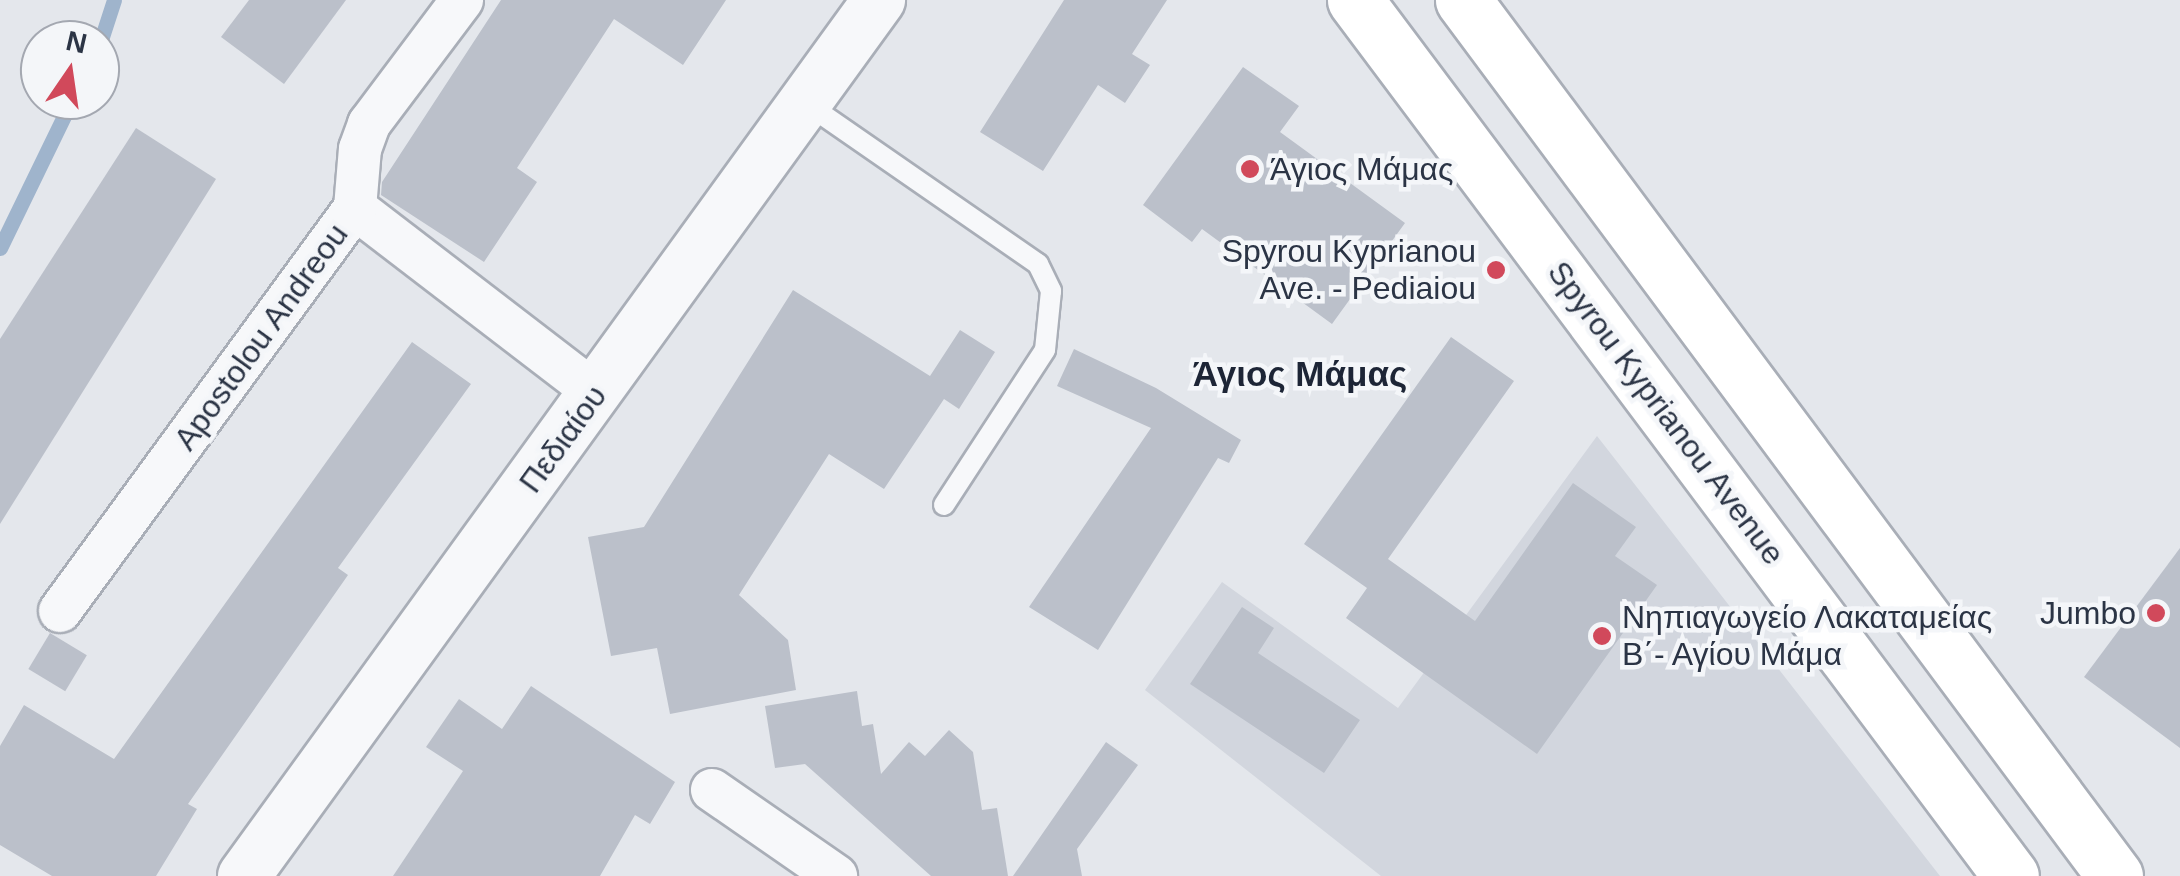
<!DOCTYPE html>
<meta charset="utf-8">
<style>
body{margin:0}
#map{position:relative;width:2180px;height:876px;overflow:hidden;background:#e4e7ec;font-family:Helvetica,sans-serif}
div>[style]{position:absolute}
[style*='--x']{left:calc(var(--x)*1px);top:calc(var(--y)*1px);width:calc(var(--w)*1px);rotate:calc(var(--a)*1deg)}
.built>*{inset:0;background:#d2d6de}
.stream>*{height:15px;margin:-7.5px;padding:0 7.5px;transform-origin:7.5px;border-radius:7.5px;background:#9fb4cc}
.building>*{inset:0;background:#bbc0ca;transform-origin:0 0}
.roads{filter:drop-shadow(2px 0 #a9aeb7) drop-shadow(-2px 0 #a9aeb7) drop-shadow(0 2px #a9aeb7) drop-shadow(0 -2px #a9aeb7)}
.service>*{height:20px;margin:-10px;padding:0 10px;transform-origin:10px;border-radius:10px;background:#f7f8fa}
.minor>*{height:42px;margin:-21px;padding:0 21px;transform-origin:21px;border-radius:21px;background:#f7f8fa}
.tertiary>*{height:52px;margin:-26px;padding:0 26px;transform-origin:26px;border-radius:26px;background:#f7f8fa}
.primary>*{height:55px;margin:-27.5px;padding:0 27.5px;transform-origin:27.5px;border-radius:27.5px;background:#fff}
.dots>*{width:28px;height:28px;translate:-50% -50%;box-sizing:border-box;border:5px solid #f4f6f9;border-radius:50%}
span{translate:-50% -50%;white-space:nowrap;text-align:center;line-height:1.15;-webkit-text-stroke:9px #f4f6f9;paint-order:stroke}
.poi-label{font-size:32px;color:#2b3445}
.left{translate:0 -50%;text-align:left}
.right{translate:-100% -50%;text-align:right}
.street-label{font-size:32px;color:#2b3445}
.neighbourhood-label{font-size:35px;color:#1d2536;font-weight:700}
.north{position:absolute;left:20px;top:20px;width:100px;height:100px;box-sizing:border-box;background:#f4f6f9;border:2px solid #a4a8b1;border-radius:50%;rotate:13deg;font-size:28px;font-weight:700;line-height:40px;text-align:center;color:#2b3445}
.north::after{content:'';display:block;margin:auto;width:35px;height:45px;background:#d1495b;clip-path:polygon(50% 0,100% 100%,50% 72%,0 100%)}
</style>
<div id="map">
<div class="built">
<i style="clip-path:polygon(1597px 436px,1940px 876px,1381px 876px,1145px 690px,1222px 582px,1398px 708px)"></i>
</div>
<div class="stream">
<i style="--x:100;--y:43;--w:45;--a:-72"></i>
<i style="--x:0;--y:248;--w:165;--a:-64.1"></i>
</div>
<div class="building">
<i style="clip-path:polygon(249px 0,346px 0,284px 84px,221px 37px)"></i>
<i style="clip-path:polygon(501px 0,726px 0,683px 65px,614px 19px,517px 168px,537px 182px,484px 262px,381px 195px,382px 182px)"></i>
<i style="clip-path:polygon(1064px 0,1167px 0,1132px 54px,1150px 65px,1125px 103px,1098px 85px,1043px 171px,980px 132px)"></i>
<i style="clip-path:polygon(1243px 67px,1299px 106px,1280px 132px,1405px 223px,1332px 324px,1202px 229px,1192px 242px,1143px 205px)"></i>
<i style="clip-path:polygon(136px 128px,216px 179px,0 524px,0 339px)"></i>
<i style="clip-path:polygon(793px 290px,930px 376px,960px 330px,995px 352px,959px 409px,944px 399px,884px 489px,829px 454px,739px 595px,788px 640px,796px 690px,670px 714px,657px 648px,611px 656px,588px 537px,644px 527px)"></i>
<i style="clip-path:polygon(1451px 337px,1514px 381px,1388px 559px,1475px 621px,1573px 483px,1636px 527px,1615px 556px,1657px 585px,1537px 754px,1346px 618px,1367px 588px,1304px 544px)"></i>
<i style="clip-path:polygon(412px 342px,471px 384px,338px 568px,348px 575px,188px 804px,197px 809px,156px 876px,52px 876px,0 845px,0 746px,24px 705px,114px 759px)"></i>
<i style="clip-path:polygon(1074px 349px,1156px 388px,1241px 440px,1229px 463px,1218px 458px,1098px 650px,1029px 607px,1151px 428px,1057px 386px)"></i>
<i style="clip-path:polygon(2180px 548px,2180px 748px,2084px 677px)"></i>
<i style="clip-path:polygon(1242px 607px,1274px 628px,1258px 653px,1360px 720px,1324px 773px,1190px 684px)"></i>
<i style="left:50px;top:633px;width:43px;height:42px;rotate:31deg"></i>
<i style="clip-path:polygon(531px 686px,675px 782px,650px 824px,635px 815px,600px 876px,393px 876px,463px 771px,426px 747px,459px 699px,502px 729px)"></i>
<i style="clip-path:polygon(857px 691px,862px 726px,873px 724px,881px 774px,909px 742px,925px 756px,949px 730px,973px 752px,982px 810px,997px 808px,1008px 876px,931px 876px,805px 764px,775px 768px,765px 706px)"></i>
<i style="clip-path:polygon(1106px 742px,1138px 765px,1077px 849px,1082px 876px,1013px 876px)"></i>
</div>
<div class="roads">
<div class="service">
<i style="--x:807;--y:104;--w:281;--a:34.7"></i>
<i style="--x:1038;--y:264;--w:30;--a:64"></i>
<i style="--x:1051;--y:291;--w:59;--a:95.8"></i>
<i style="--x:1045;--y:350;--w:185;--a:123.1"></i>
</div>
<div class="minor">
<i style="--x:355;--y:208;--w:304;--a:37.5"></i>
<i style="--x:60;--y:611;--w:499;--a:-53.8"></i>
<i style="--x:355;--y:208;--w:59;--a:-85.2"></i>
<i style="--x:360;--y:149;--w:27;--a:-70"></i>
<i style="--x:369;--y:124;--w:155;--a:-53.1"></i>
<i style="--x:712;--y:790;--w:151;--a:34.7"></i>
</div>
<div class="tertiary">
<i style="--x:244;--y:876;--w:1082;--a:-54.06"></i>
</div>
<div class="primary">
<i style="--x:1355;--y:0;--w:1094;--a:53.17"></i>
<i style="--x:1463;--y:0;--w:1092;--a:53.34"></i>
</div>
</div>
<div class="dots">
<i style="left:1250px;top:169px;background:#d1495b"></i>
<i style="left:1496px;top:270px;background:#d1495b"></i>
<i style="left:2156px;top:613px;background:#d1495b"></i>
<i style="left:1602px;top:636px;background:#d1495b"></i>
</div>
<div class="poi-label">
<span class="left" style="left:1270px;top:169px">Άγιος Μάμας</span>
<span class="right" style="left:1476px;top:270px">Spyrou Kyprianou<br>Ave. - Pediaiou</span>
<span class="right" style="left:2136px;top:613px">Jumbo</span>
<span class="left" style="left:1622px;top:636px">Νηπιαγωγείο Λακαταμείας<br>Β΄- Αγίου Μάμα</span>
</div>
<div class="street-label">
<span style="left:261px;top:337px;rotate:-54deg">Apostolou Andreou</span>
<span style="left:1666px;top:413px;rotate:53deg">Spyrou Kyprianou Avenue</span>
<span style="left:563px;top:439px;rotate:-54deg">Πεδιαίου</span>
</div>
<div class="neighbourhood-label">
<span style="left:1300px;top:374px">Άγιος Μάμας</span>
</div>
<div class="north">N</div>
</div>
